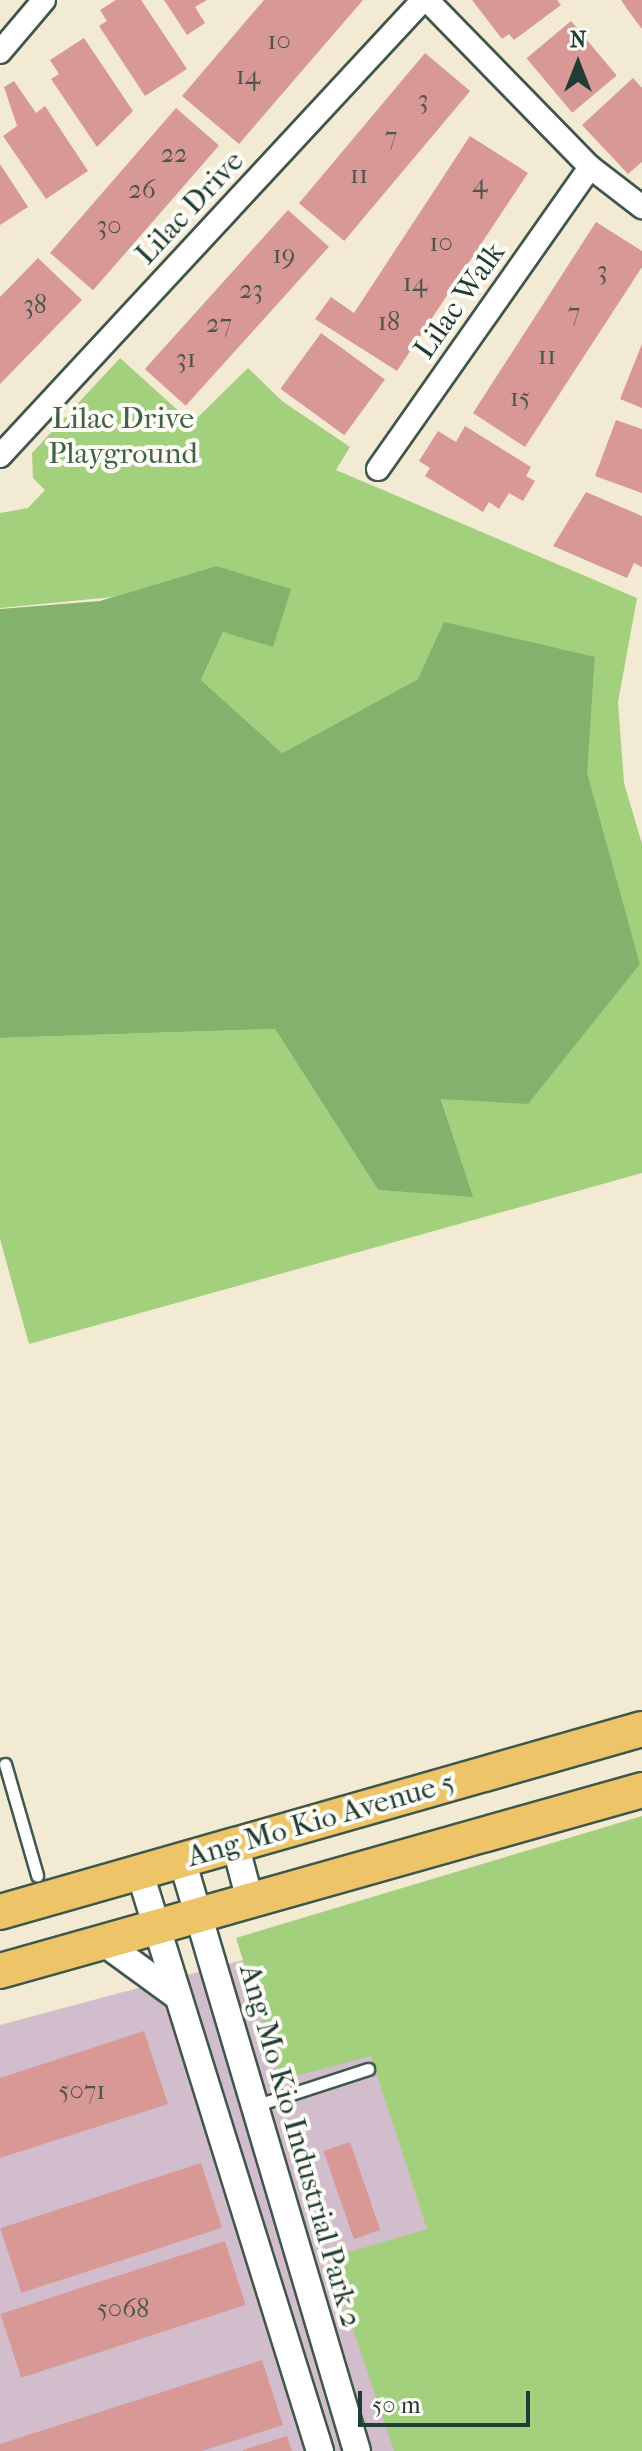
<!DOCTYPE html>
<style>
body{margin:0}
#map{position:relative;width:642px;height:2451px;overflow:hidden;background:#f3ead3;font-family:"IM FELL French Canon",serif}
div>[style]{position:absolute}
[style*='--x']{left:calc(var(--x)*1px);top:calc(var(--y)*1px);width:calc(var(--w)*1px);rotate:calc(var(--a)*1deg)}
.industrial>*{inset:0;background:#d1bdcb}
.green>*{inset:0;background:#a3d07d}
.forest>*{inset:0;background:#82b26c}
.building>*{inset:0;background:#d89896;transform-origin:0 0}
.roads{filter:drop-shadow(2px 0 #3f574c) drop-shadow(-2px 0 #3f574c) drop-shadow(0 2px #3f574c) drop-shadow(0 -2px #3f574c)}
.service>*{height:11px;margin:-5.5px;padding:0 5.5px;transform-origin:5.5px;border-radius:5.5px;background:#fff}
.minor>*{height:22px;margin:-11px;padding:0 11px;transform-origin:11px;border-radius:11px;background:#fff}
.tertiary>*{height:26px;margin:-13px;padding:0 13px;transform-origin:13px;border-radius:13px;background:#fff}
.primary>*{height:34px;margin:-17px;padding:0 17px;transform-origin:17px;border-radius:17px;background:#eec469}
span{translate:-50% -50%;white-space:nowrap;text-align:center;line-height:1.15;-webkit-text-stroke:8px #fdfcf7;paint-order:stroke}
.number-label{font-size:26px;color:#4d544c}
.number-label span{-webkit-text-stroke-width:0}
.street-label{font-size:30px;color:#1f3d34}
.park-label{font-size:30px;color:#406246}
.north{position:absolute;left:538px;top:24px;width:80px;height:80px;-webkit-text-stroke:6px #fdfcf7;paint-order:stroke;rotate:0deg;font-size:22px;font-weight:700;line-height:32px;text-align:center;color:#1f3d34}
.north::after{content:'';display:block;margin:auto;width:28px;height:36px;background:#1f3d34;clip-path:polygon(50% 0,100% 100%,50% 72%,0 100%)}
.scale{position:absolute;left:358px;top:2391px;width:172px;height:36px;box-sizing:border-box;border:4px solid #1f3d34;border-top:0;padding-left:10px;font-size:24px;line-height:28px;white-space:nowrap;color:#1f3d34;-webkit-text-stroke:6px #fdfcf7;paint-order:stroke}
</style>
<div id="map">
<div class="industrial">
<i style="clip-path:polygon(642px 1853px,642px 2451px,0 2451px,0 2025px)"></i>
</div>
<div class="green">
<i style="clip-path:polygon(120px 358px,192px 423px,248px 368px,282px 401px,350px 447px,336px 470px,637px 598px,618px 702px,624px 783px,642px 844px,642px 1173px,29px 1344px,0 1239px,0 1038px,275px 1029px,378px 1190px,472px 1196px,441px 1098px,640px 964px,586px 773px,595px 657px,418px 679px,282px 753px,201px 680px,223px 632px,216px 566px,113px 597px,0 608px,0 513px,28px 508px,45px 490px,33px 478px,32px 453px)"></i>
<i style="clip-path:polygon(642px 1816px,642px 2451px,394px 2451px,329px 2258px,427px 2229px,371px 2056px,281px 2080px,236px 1938px)"></i>
</div>
<div class="forest">
<i style="clip-path:polygon(216px 566px,291px 589px,273px 647px,223px 632px,201px 680px,282px 753px,418px 679px,444px 622px,595px 657px,587px 773px,640px 964px,528px 1104px,441px 1099px,473px 1197px,378px 1190px,275px 1029px,0 1038px,0 609px,100px 601px)"></i>
</div>
<div class="building">
<i style="clip-path:polygon(116px 0,141px 0,187px 69px,145px 96px,99px 26px,107px 21px,100px 10px)"></i>
<i style="clip-path:polygon(164px 0,207px 0,195px 7px,205px 23px,187px 35px)"></i>
<i style="clip-path:polygon(264px 0,363px 0,239px 144px,182px 96px)"></i>
<i style="clip-path:polygon(472px 0,557px 0,561px 5px,514px 40px,509px 34px,502px 39px)"></i>
<i style="clip-path:polygon(621px 0,642px 0,642px 29px,627px 9px)"></i>
<i style="left:571px;top:21px;width:71px;height:58px;rotate:50deg"></i>
<i style="clip-path:polygon(84px 38px,133px 111px,97px 147px,51px 79px,59px 74px,50px 60px)"></i>
<i style="left:425px;top:53px;width:59px;height:196px;rotate:40deg"></i>
<i style="clip-path:polygon(633px 78px,642px 88px,642px 162px,628px 174px,582px 125px)"></i>
<i style="clip-path:polygon(14px 81px,36px 113px,45px 106px,88px 171px,46px 199px,3px 136px,17px 126px,4px 87px)"></i>
<i style="left:176px;top:108px;width:57px;height:192px;rotate:41deg"></i>
<i style="clip-path:polygon(470px 136px,528px 173px,397px 371px,315px 319px,331px 297px,354px 313px)"></i>
<i style="clip-path:polygon(0 164px,28px 207px,0 225px)"></i>
<i style="left:288px;top:210px;width:55px;height:214px;rotate:42deg"></i>
<i style="clip-path:polygon(596px 222px,642px 251px,642px 267px,525px 447px,473px 413px)"></i>
<i style="clip-path:polygon(38px 258px,82px 300px,0 384px,0 297px)"></i>
<i style="left:321px;top:333px;width:79px;height:69px;rotate:36deg"></i>
<i style="clip-path:polygon(642px 344px,642px 408px,620px 399px)"></i>
<i style="clip-path:polygon(616px 420px,642px 429px,642px 493px,595px 476px)"></i>
<i style="clip-path:polygon(465px 426px,531px 467px,526px 476px,535px 481px,523px 501px,509px 493px,499px 509px,489px 502px,483px 512px,425px 476px,430px 468px,419px 461px,438px 431px,456px 442px)"></i>
<i style="clip-path:polygon(586px 492px,642px 516px,642px 567px,634px 563px,627px 578px,553px 546px)"></i>
<i style="clip-path:polygon(144px 2031px,168px 2104px,0 2158px,0 2078px)"></i>
<i style="left:350px;top:2142px;width:93px;height:28px;rotate:71deg"></i>
<i style="left:201px;top:2163px;width:68px;height:211px;rotate:72deg"></i>
<i style="left:225px;top:2241px;width:67px;height:236px;rotate:72deg"></i>
<i style="clip-path:polygon(262px 2360px,283px 2425px,202px 2451px,0 2451px,0 2444px)"></i>
<i style="clip-path:polygon(287px 2436px,292px 2451px,243px 2451px,243px 2450px)"></i>
</div>
<div class="roads">
<div class="service">
<i style="--x:5;--y:1764;--w:116;--a:73.9"></i>
<i style="--x:254;--y:2106;--w:120;--a:-18"></i>
</div>
<div class="minor">
<i style="--x:427;--y:0;--w:233;--a:45.7"></i>
<i style="--x:590;--y:167;--w:66;--a:37.6"></i>
<i style="--x:0;--y:52;--w:68;--a:-49.8"></i>
<i style="--x:0;--y:456;--w:622;--a:-47.15"></i>
<i style="--x:378;--y:469;--w:369;--a:-54.9"></i>
</div>
<div class="tertiary">
<i style="--x:235;--y:1844;--w:62;--a:75.1"></i>
<i style="--x:182;--y:1860;--w:616;--a:73.51"></i>
<i style="--x:139;--y:1870;--w:609;--a:72.7"></i>
<i style="--x:103;--y:1942;--w:92;--a:36.1"></i>
</div>
<div class="primary">
<i style="--x:0;--y:1912;--w:668;--a:-15.91"></i>
<i style="--x:0;--y:1971;--w:667;--a:-15.74"></i>
</div>
</div>
<div class="number-label">
<span style="left:279px;top:41px">10</span>
<span style="left:248px;top:76px">14</span>
<span style="left:423px;top:100px">3</span>
<span style="left:391px;top:137px">7</span>
<span style="left:174px;top:154px">22</span>
<span style="left:359px;top:175px">11</span>
<span style="left:480px;top:184px">4</span>
<span style="left:142px;top:190px">26</span>
<span style="left:109px;top:226px">30</span>
<span style="left:441px;top:243px">10</span>
<span style="left:284px;top:255px">19</span>
<span style="left:602px;top:271px">3</span>
<span style="left:415px;top:283px">14</span>
<span style="left:251px;top:290px">23</span>
<span style="left:35px;top:305px">38</span>
<span style="left:574px;top:313px">7</span>
<span style="left:389px;top:322px">18</span>
<span style="left:219px;top:324px">27</span>
<span style="left:547px;top:356px">11</span>
<span style="left:186px;top:359px">31</span>
<span style="left:520px;top:398px">15</span>
<span style="left:82px;top:2091px">5071</span>
<span style="left:123px;top:2309px">5068</span>
</div>
<div class="street-label">
<span style="left:190px;top:208px;rotate:-47deg">Lilac Drive</span>
<span style="left:460px;top:301px;rotate:-55deg">Lilac Walk</span>
<span style="left:321px;top:1820px;rotate:-16deg">Ang Mo Kio Avenue 5</span>
<span style="left:300px;top:2146px;rotate:74deg">Ang Mo Kio Industrial Park 2</span>
</div>
<div class="park-label">
<span style="left:123px;top:436px">Lilac Drive<br>Playground</span>
</div>
<div class="north">N</div>
<div class="scale">50 m</div>
</div>
